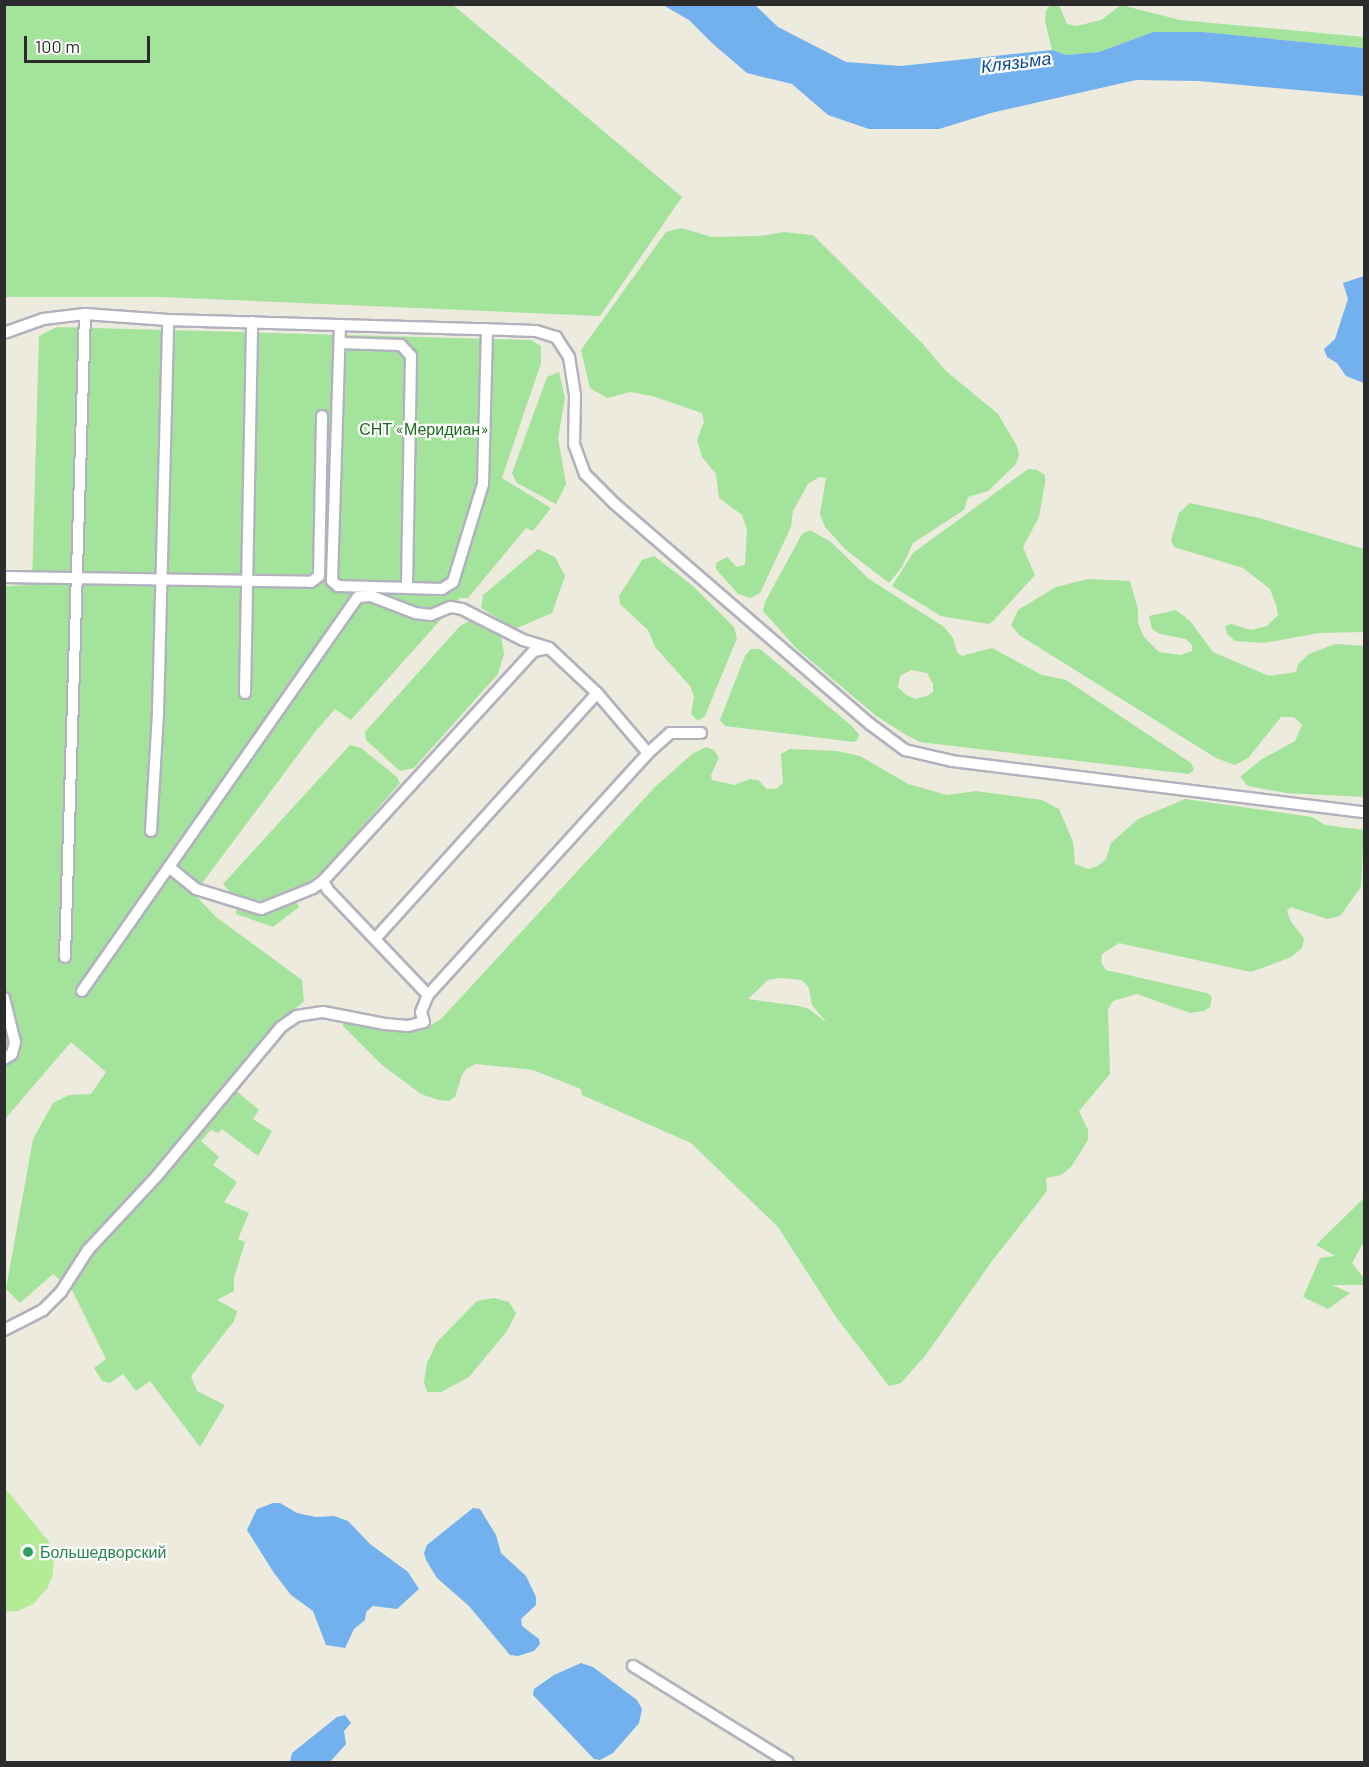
<!DOCTYPE html>
<meta charset="utf-8">
<style>
body{margin:0}
#map{position:relative;width:1369px;height:1767px;overflow:hidden;background:#edeade;font-family:Barlow,sans-serif}
div>[style]{position:absolute}
[style*='--x']{left:calc(var(--x)*1px);top:calc(var(--y)*1px);width:calc(var(--w)*1px);rotate:calc(var(--a)*1deg)}
.green>*{inset:0;background:#a3e39b}
.pitch>*{inset:0;background:#b4eb97}
.water>*{inset:0;background:#72b0ee}
.roads{filter:drop-shadow(2px 0 #b2b2bf) drop-shadow(-2px 0 #b2b2bf) drop-shadow(0 2px #b2b2bf) drop-shadow(0 -2px #b2b2bf)}
.street>*{height:10px;margin:-5px;padding:0 5px;transform-origin:5px;border-radius:5px;background:#fff}
.dots>*{width:16px;height:16px;translate:-50% -50%;box-sizing:border-box;border:3px solid #fff;border-radius:50%}
span{translate:-50% -50%;white-space:nowrap;text-align:center;line-height:1.15;-webkit-text-stroke:4.5px #fff;paint-order:stroke}
.park-label{font-size:16px;color:#1b6a1d}
.leisure-label{font-size:16px;color:#27864d}
.left{translate:0 -50%;text-align:left}
.water-label{font-size:18px;color:#0e4b9e;font-style:italic}
.frame{position:absolute;inset:0;border:6px solid #2c2c2c;pointer-events:none}
.scale{position:absolute;left:24px;top:36px;width:126px;height:27px;box-sizing:border-box;border:3px solid #2c2c2c;border-top:0;padding-left:8px;font-size:18px;line-height:21px;white-space:nowrap;color:#2c2c2c;-webkit-text-stroke:4px #fff;paint-order:stroke}
</style>
<div id="map">
<div class="green">
<i style="clip-path:polygon(5px 4px,453px 5px,682px 197px,600px 316px,161px 297px,5px 297px)"></i>
<i style="clip-path:polygon(1050px 5px,1059px 5px,1067px 24px,1077px 26px,1101px 20px,1121px 5px,1180px 20px,1364px 37px,1364px 48px,1203px 32px,1153px 32px,1099px 52px,1066px 55px,1052px 50px,1045px 21px,1046px 11px)"></i>
<i style="clip-path:polygon(681px 228px,712px 237px,760px 236px,784px 232px,813px 235px,921px 342px,946px 371px,998px 414px,1017px 446px,1019px 454px,1016px 464px,988px 491px,968px 497px,964px 510px,913px 543px,902px 567px,889px 583px,846px 550px,825px 527px,820px 514px,826px 478px,819px 477px,808px 484px,793px 511px,791px 527px,760px 593px,750px 598px,738px 594px,716px 569px,716px 563px,727px 557px,737px 567px,745px 565px,747px 530px,742px 515px,719px 498px,716px 474px,702px 457px,697px 440px,704px 422px,702px 413px,652px 396px,630px 392px,607px 398px,590px 388px,581px 350px,666px 232px)"></i>
<i style="clip-path:polygon(57px 327px,531px 340px,541px 346px,541px 363px,502px 478px,551px 508px,533px 531px,526px 528px,468px 598px,460px 598px,351px 720px,335px 709px,315px 732px,194px 894px,216px 917px,302px 980px,304px 1001px,286px 1017px,228px 1084px,259px 1110px,253px 1119px,272px 1131px,258px 1156px,222px 1129px,218px 1133px,211px 1130px,201px 1141px,219px 1157px,213px 1165px,237px 1182px,224px 1202px,249px 1213px,238px 1239px,245px 1242px,234px 1278px,234px 1291px,217px 1300px,237px 1311px,234px 1321px,191px 1376px,197px 1391px,225px 1405px,200px 1447px,150px 1381px,136px 1391px,123px 1374px,110px 1383px,102px 1381px,94px 1368px,106px 1359px,72px 1290px,53px 1274px,20px 1303px,6px 1289px,33px 1139px,53px 1103px,69px 1095px,91px 1094px,106px 1072px,71px 1042px,5px 1119px,4px 586px,32px 585px,39px 336px)"></i>
<i style="clip-path:polygon(559px 372px,565px 398px,558px 438px,566px 484px,556px 504px,517px 483px,512px 473px,547px 377px)"></i>
<i style="clip-path:polygon(1028px 469px,1037px 470px,1045px 475px,1045px 483px,1039px 517px,1023px 547px,1035px 575px,994px 620px,989px 624px,941px 616px,892px 586px,913px 553px)"></i>
<i style="clip-path:polygon(1190px 503px,1259px 518px,1364px 549px,1364px 632px,1319px 633px,1264px 643px,1235px 641px,1227px 634px,1225px 626px,1231px 624px,1251px 630px,1267px 626px,1278px 615px,1276px 605px,1270px 589px,1243px 568px,1174px 547px,1171px 540px,1179px 513px)"></i>
<i style="clip-path:polygon(evenodd,810px 530px,831px 542px,869px 579px,944px 627px,953px 638px,957px 652px,962px 656px,992px 648px,1042px 675px,1066px 680px,1191px 763px,1194px 770px,1189px 774px,920px 742px,906px 735px,875px 715px,796px 648px,763px 611px,765px 602px,802px 534px,810px 530px,911px 670px,927px 673px,933px 684px,933px 692px,927px 696px,916px 699px,906px 695px,898px 687px,900px 676px,911px 670px)"></i>
<i style="clip-path:polygon(538px 549px,555px 557px,565px 576px,552px 613px,515px 629px,481px 608px,483px 595px)"></i>
<i style="clip-path:polygon(654px 556px,693px 586px,734px 627px,737px 638px,705px 716px,698px 721px,691px 714px,694px 696px,690px 686px,655px 647px,648px 630px,620px 604px,619px 596px,642px 560px)"></i>
<i style="clip-path:polygon(1088px 579px,1130px 581px,1138px 609px,1138px 623px,1144px 637px,1159px 652px,1181px 655px,1192px 651px,1192px 645px,1186px 639px,1160px 634px,1152px 629px,1149px 616px,1176px 610px,1190px 621px,1213px 652px,1269px 676px,1296px 672px,1298px 664px,1309px 654px,1335px 644px,1364px 646px,1364px 797px,1286px 793px,1248px 786px,1240px 777px,1262px 759px,1295px 741px,1302px 725px,1294px 717px,1281px 717px,1248px 758px,1235px 765px,1216px 758px,1019px 635px,1011px 625px,1018px 610px,1056px 587px)"></i>
<i style="clip-path:polygon(471px 620px,501px 636px,504px 654px,498px 674px,414px 768px,400px 771px,366px 740px,365px 732px,460px 626px)"></i>
<i style="clip-path:polygon(751px 649px,760px 649px,853px 727px,859px 735px,858px 739px,854px 742px,725px 726px,720px 720px,745px 656px)"></i>
<i style="clip-path:polygon(350px 745px,361px 748px,397px 777px,400px 783px,326px 868px,303px 886px,264px 902px,230px 892px,223px 884px)"></i>
<i style="clip-path:polygon(evenodd,706px 747px,714px 750px,719px 758px,711px 775px,712px 780px,734px 785px,750px 779px,758px 780px,767px 789px,776px 789px,783px 783px,781px 754px,790px 749px,837px 751px,860px 756px,908px 784px,947px 795px,976px 791px,1042px 800px,1059px 809px,1073px 842px,1075px 864px,1088px 869px,1098px 866px,1106px 859px,1111px 843px,1138px 819px,1185px 799px,1312px 817px,1325px 825px,1364px 830px,1361px 887px,1340px 916px,1327px 919px,1291px 907px,1287px 911px,1291px 922px,1304px 938px,1302px 948px,1291px 957px,1251px 972px,1119px 943px,1102px 954px,1101px 962px,1106px 970px,1207px 993px,1212px 997px,1210px 1007px,1204px 1011px,1190px 1013px,1137px 994px,1113px 1001px,1108px 1009px,1110px 1074px,1079px 1111px,1088px 1130px,1088px 1140px,1071px 1167px,1061px 1175px,1046px 1178px,1047px 1191px,992px 1261px,925px 1356px,901px 1383px,889px 1386px,836px 1317px,778px 1227px,691px 1143px,582px 1095px,581px 1089px,533px 1070px,476px 1064px,466px 1069px,462px 1075px,455px 1097px,449px 1101px,438px 1100px,421px 1094px,382px 1065px,342px 1025px,349px 1021px,365px 1027px,406px 1032px,422px 1030px,441px 1019px,655px 787px,692px 754px,706px 747px,781px 978px,802px 980px,809px 988px,812px 1005px,827px 1023px,809px 1009px,799px 1006px,748px 999px,768px 980px,781px 978px)"></i>
<i style="clip-path:polygon(295px 900px,299px 907px,273px 927px,236px 914px,236px 909px,262px 915px)"></i>
<i style="clip-path:polygon(1363px 1199px,1364px 1246px,1362px 1245px,1352px 1263px,1364px 1278px,1364px 1285px,1332px 1285px,1350px 1293px,1328px 1309px,1303px 1297px,1320px 1258px,1335px 1256px,1316px 1245px)"></i>
<i style="clip-path:polygon(494px 1298px,509px 1302px,516px 1313px,507px 1331px,469px 1377px,441px 1392px,427px 1392px,424px 1382px,427px 1363px,437px 1342px,477px 1301px)"></i>
</div>
<div class="pitch">
<i style="clip-path:polygon(5px 1488px,50px 1543px,54px 1560px,52px 1577px,47px 1589px,33px 1604px,18px 1611px,5px 1612px)"></i>
</div>
<div class="water">
<i style="clip-path:polygon(663px 5px,755px 5px,778px 27px,846px 62px,901px 66px,1052px 50px,1066px 55px,1099px 52px,1153px 32px,1203px 32px,1364px 48px,1364px 96px,1198px 81px,1136px 80px,991px 113px,939px 129px,869px 129px,828px 115px,792px 84px,747px 73px,713px 44px,689px 20px)"></i>
<i style="clip-path:polygon(1364px 276px,1364px 383px,1346px 376px,1337px 363px,1327px 357px,1324px 349px,1335px 339px,1348px 299px,1343px 283px)"></i>
<i style="clip-path:polygon(273px 1503px,280px 1503px,297px 1513px,316px 1517px,334px 1516px,348px 1521px,370px 1544px,408px 1572px,419px 1589px,397px 1609px,373px 1606px,366px 1612px,365px 1620px,354px 1629px,345px 1648px,326px 1645px,313px 1611px,291px 1595px,274px 1573px,247px 1530px,257px 1509px)"></i>
<i style="clip-path:polygon(473px 1508px,480px 1509px,496px 1535px,501px 1553px,526px 1576px,536px 1597px,536px 1605px,521px 1619px,522px 1626px,539px 1639px,540px 1644px,534px 1651px,518px 1656px,510px 1655px,469px 1606px,437px 1578px,426px 1560px,424px 1553px,427px 1545px)"></i>
<i style="clip-path:polygon(581px 1663px,593px 1667px,637px 1700px,642px 1709px,639px 1723px,613px 1753px,600px 1760px,594px 1759px,533px 1695px,534px 1689px,554px 1675px)"></i>
<i style="clip-path:polygon(345px 1715px,351px 1723px,344px 1731px,346px 1744px,330px 1762px,290px 1762px,292px 1753px,337px 1717px)"></i>
</div>
<div class="roads">
<div class="street">
<i style="--x:340;--y:325;--w:256;--a:91.8"></i>
<i style="--x:332;--y:581;--w:8;--a:40"></i>
<i style="--x:338;--y:586;--w:104;--a:1.7"></i>
<i style="--x:442;--y:589;--w:13;--a:-32"></i>
<i style="--x:453;--y:582;--w:102;--a:-73"></i>
<i style="--x:483;--y:484;--w:155;--a:-88.5"></i>
<i style="--x:4;--y:333;--w:41;--a:-19.7"></i>
<i style="--x:43;--y:319;--w:42;--a:-6.8"></i>
<i style="--x:85;--y:314;--w:83;--a:4.1"></i>
<i style="--x:168;--y:320;--w:368;--a:1.7"></i>
<i style="--x:536;--y:331;--w:21;--a:17"></i>
<i style="--x:556;--y:337;--w:24;--a:57"></i>
<i style="--x:569;--y:357;--w:39;--a:81"></i>
<i style="--x:575;--y:396;--w:48;--a:91.2"></i>
<i style="--x:574;--y:444;--w:32;--a:70"></i>
<i style="--x:585;--y:474;--w:42;--a:45"></i>
<i style="--x:615;--y:504;--w:337;--a:40.8"></i>
<i style="--x:870;--y:724;--w:44;--a:36.6"></i>
<i style="--x:905;--y:750;--w:48;--a:13.2"></i>
<i style="--x:952;--y:761;--w:415;--a:7.1"></i>
<i style="--x:340;--y:343;--w:61;--a:1.9"></i>
<i style="--x:401;--y:345;--w:15;--a:48"></i>
<i style="--x:411;--y:356;--w:232;--a:91"></i>
<i style="--x:4;--y:577;--w:307;--a:0.9"></i>
<i style="--x:311;--y:582;--w:10;--a:-37"></i>
<i style="--x:319;--y:576;--w:160;--a:-88.9"></i>
<i style="--x:245;--y:693;--w:371;--a:-88.9"></i>
<i style="--x:151;--y:831;--w:119;--a:-86.6"></i>
<i style="--x:158;--y:712;--w:392;--a:-88.5"></i>
<i style="--x:169;--y:867;--w:35;--a:39"></i>
<i style="--x:196;--y:889;--w:68;--a:17.1"></i>
<i style="--x:261;--y:909;--w:56;--a:-22"></i>
<i style="--x:313;--y:888;--w:12;--a:-35"></i>
<i style="--x:323;--y:881;--w:312;--a:-47.5"></i>
<i style="--x:534;--y:651;--w:15;--a:-11"></i>
<i style="--x:549;--y:648;--w:66;--a:43.2"></i>
<i style="--x:597;--y:693;--w:79;--a:49.6"></i>
<i style="--x:648;--y:753;--w:30;--a:-42"></i>
<i style="--x:670;--y:733;--w:31;--a:0"></i>
<i style="--x:323;--y:881;--w:10;--a:61"></i>
<i style="--x:328;--y:890;--w:145;--a:46.4"></i>
<i style="--x:428;--y:995;--w:327;--a:-47.7"></i>
<i style="--x:375;--y:939;--w:331;--a:-47.9"></i>
<i style="--x:65;--y:957;--w:643;--a:-88.22"></i>
<i style="--x:82;--y:991;--w:481;--a:-55"></i>
<i style="--x:358;--y:597;--w:13;--a:-4"></i>
<i style="--x:371;--y:596;--w:47;--a:21.1"></i>
<i style="--x:415;--y:613;--w:16;--a:7"></i>
<i style="--x:431;--y:615;--w:21;--a:-23"></i>
<i style="--x:450;--y:607;--w:12;--a:9"></i>
<i style="--x:462;--y:609;--w:68;--a:26.9"></i>
<i style="--x:523;--y:640;--w:27;--a:17"></i>
<i style="--x:4;--y:998;--w:45;--a:76"></i>
<i style="--x:15;--y:1042;--w:12;--a:104"></i>
<i style="--x:12;--y:1054;--w:9;--a:148"></i>
<i style="--x:4;--y:1330;--w:44;--a:-27.1"></i>
<i style="--x:43;--y:1310;--w:25;--a:-45"></i>
<i style="--x:61;--y:1292;--w:50;--a:-57.3"></i>
<i style="--x:88;--y:1250;--w:100;--a:-47"></i>
<i style="--x:156;--y:1177;--w:195;--a:-50.2"></i>
<i style="--x:281;--y:1027;--w:19;--a:-35"></i>
<i style="--x:297;--y:1016;--w:26;--a:-9"></i>
<i style="--x:323;--y:1012;--w:63;--a:11"></i>
<i style="--x:385;--y:1024;--w:23;--a:5"></i>
<i style="--x:408;--y:1026;--w:16;--a:-14"></i>
<i style="--x:424;--y:1022;--w:10;--a:-107"></i>
<i style="--x:421;--y:1012;--w:18;--a:-68"></i>
<i style="--x:633;--y:1666;--w:182;--a:31.8"></i>
</div>
</div>
<div class="dots">
<i style="left:28px;top:1552px;background:#2e9e5b"></i>
</div>
<div class="park-label">
<span style="left:424px;top:429px">СНТ «Меридиан»</span>
</div>
<div class="leisure-label">
<span class="left" style="left:40px;top:1552px">Большедворский</span>
</div>
<div class="water-label">
<span style="left:1016px;top:62px;rotate:-7deg">Клязьма</span>
</div>
<div class="frame"></div>
<div class="scale">100 m</div>
</div>
